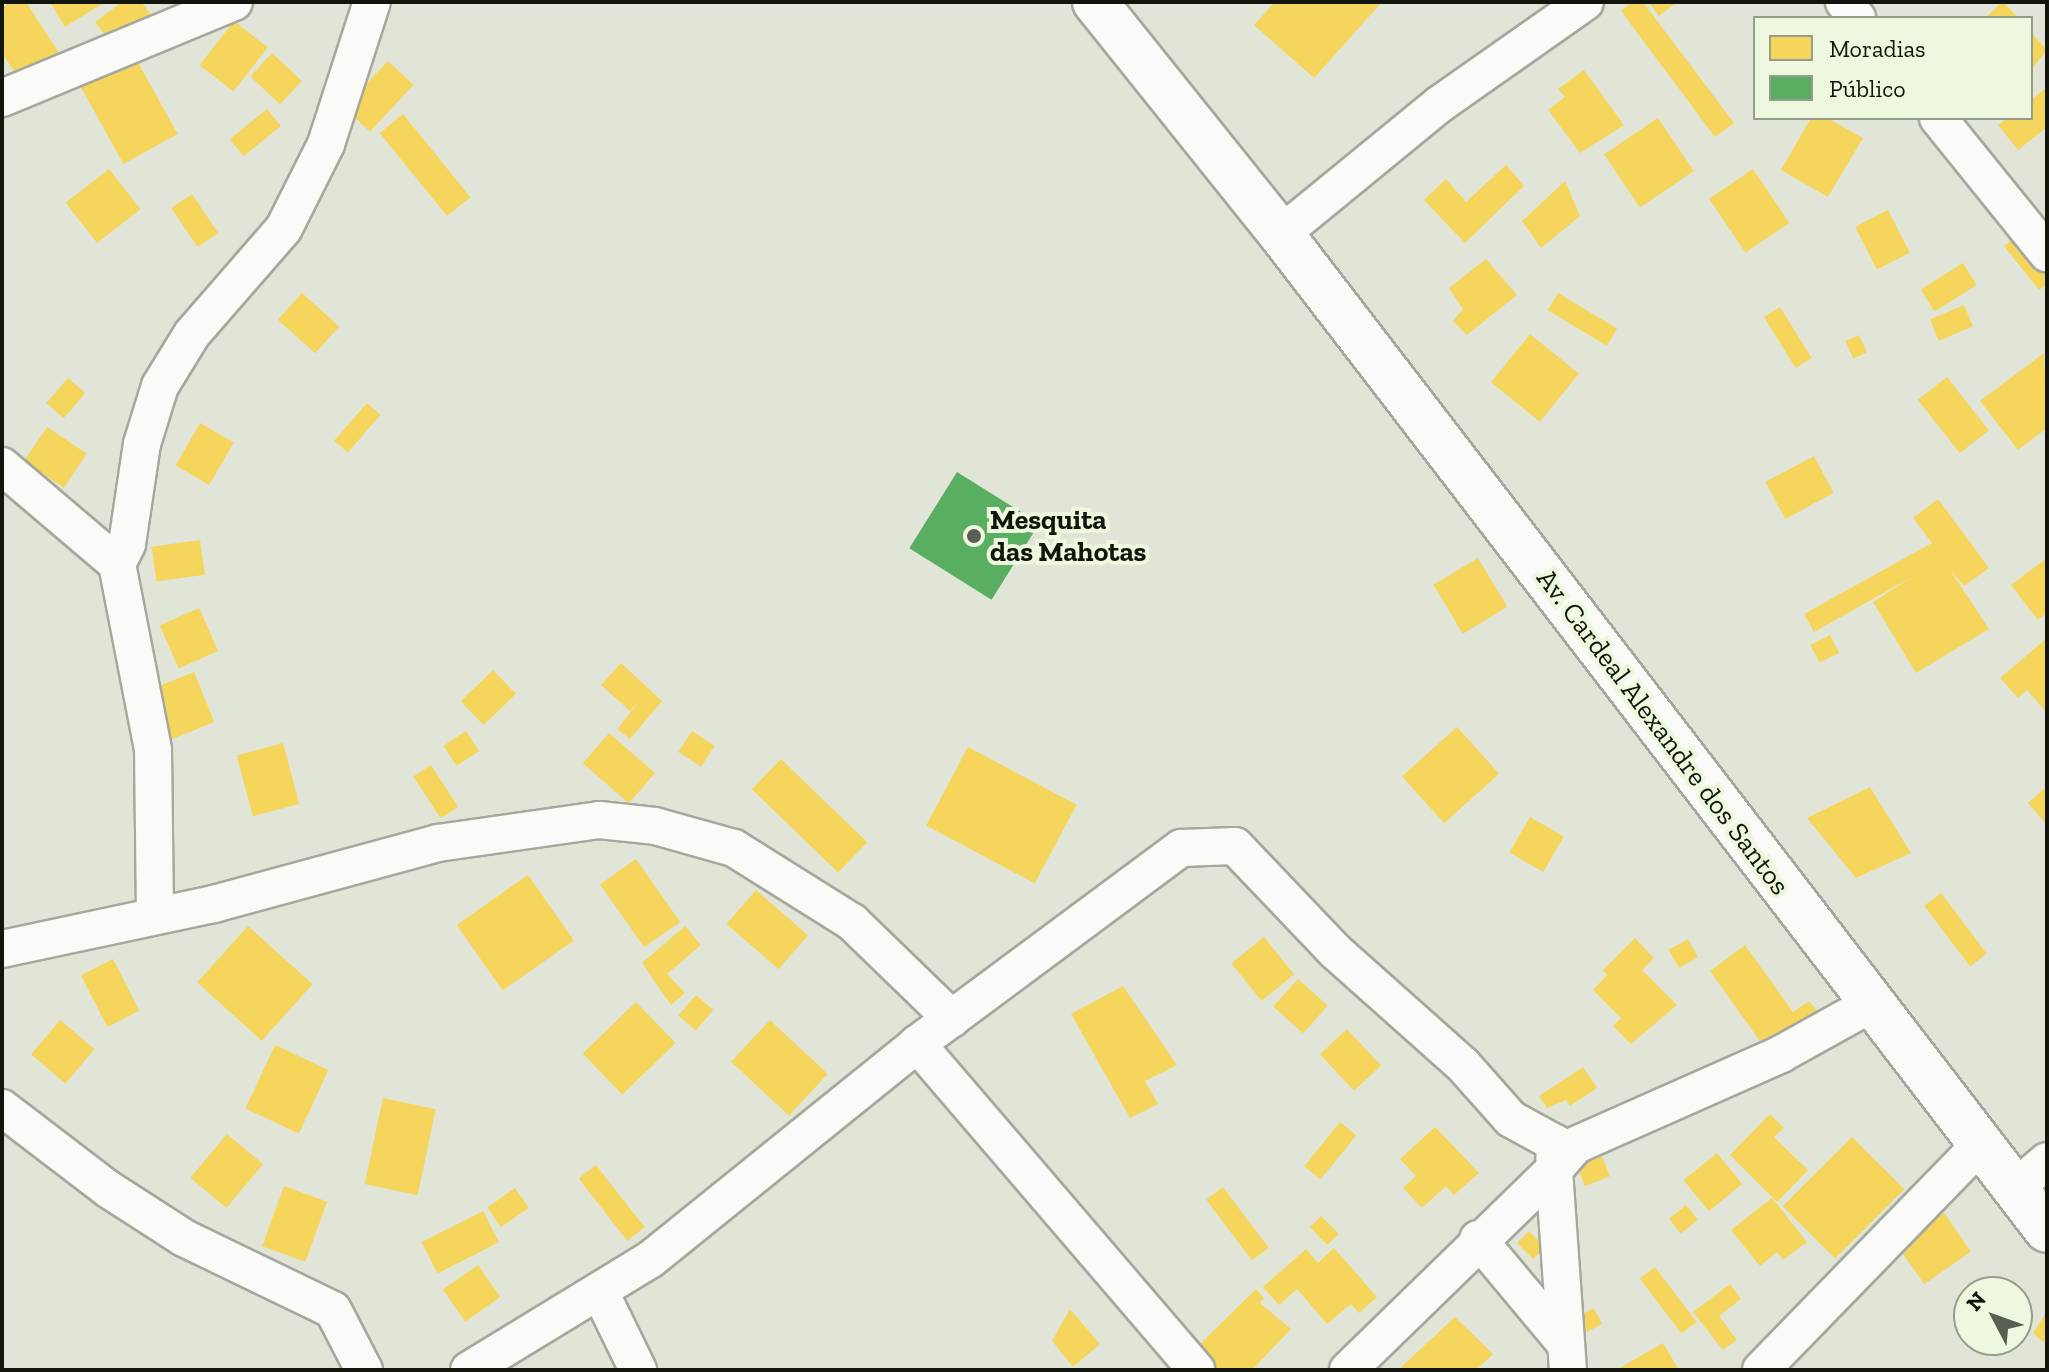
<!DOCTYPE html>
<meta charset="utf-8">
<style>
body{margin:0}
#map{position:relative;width:2049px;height:1372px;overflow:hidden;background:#e0e5d7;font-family:"Zilla Slab",serif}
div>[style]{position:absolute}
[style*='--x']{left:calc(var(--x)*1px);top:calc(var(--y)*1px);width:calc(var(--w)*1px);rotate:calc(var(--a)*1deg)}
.homes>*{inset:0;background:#f6d55c;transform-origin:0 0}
.public>*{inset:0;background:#5aae61;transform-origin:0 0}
.roads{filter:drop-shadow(2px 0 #a4a89d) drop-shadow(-2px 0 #a4a89d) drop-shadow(0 2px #a4a89d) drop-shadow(0 -2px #a4a89d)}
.minor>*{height:36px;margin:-18px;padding:0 18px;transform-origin:18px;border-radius:18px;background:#fafbf9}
.tertiary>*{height:44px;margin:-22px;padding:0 22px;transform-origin:22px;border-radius:22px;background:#fafbf9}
.dots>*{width:22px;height:22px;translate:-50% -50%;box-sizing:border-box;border:4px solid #eef8de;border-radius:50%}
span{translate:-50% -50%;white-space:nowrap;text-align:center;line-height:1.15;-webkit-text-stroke:8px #eef8de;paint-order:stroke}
.poi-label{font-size:28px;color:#12150c;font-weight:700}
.left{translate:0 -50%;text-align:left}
.street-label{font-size:28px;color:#12150c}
.frame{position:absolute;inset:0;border:4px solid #12150c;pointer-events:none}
.legend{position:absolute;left:1753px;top:16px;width:280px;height:104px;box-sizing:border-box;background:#eef8de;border:2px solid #969d8a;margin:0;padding:10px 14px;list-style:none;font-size:24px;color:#12150c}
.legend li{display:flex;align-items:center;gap:16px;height:40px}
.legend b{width:40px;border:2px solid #969d8a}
.north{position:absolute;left:1953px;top:1276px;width:80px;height:80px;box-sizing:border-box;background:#eef8de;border:2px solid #969d8a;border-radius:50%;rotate:311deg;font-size:22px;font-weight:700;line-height:32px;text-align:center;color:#12150c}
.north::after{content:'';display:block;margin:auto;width:28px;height:36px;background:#5a5e53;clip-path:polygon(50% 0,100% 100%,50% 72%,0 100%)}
</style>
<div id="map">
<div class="homes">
<i style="clip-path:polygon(10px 2px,26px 2px,61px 56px,21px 82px,2px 53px,2px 8px)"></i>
<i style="clip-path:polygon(50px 2px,105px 2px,65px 27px)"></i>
<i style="clip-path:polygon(122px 2px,141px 2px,154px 18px,115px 48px,95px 22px)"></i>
<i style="clip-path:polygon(1275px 2px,1382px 2px,1314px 78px,1254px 25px)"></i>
<i style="clip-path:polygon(1632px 2px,1643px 2px,1734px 123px,1715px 137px,1621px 11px)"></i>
<i style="clip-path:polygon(1649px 2px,1677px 2px,1659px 16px)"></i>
<i style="clip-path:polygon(2003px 2px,2018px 18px,1985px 18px,2002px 2px)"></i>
<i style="left:234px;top:21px;width:43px;height:56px;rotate:38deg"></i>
<i style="clip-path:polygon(2031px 32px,2047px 50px,2031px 70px)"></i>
<i style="left:272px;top:53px;width:41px;height:32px;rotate:43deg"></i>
<i style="left:135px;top:57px;width:88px;height:62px;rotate:61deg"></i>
<i style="left:388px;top:61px;width:35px;height:64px;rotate:43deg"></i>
<i style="clip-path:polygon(1584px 70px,1624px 125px,1580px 153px,1548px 110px,1565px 97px,1558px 89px)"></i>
<i style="clip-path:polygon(2047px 87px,2047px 127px,2018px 150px,1998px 125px,2008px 118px,2031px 118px,2031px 100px)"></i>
<i style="left:267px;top:109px;width:22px;height:48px;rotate:51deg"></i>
<i style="left:403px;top:114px;width:107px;height:30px;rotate:51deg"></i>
<i style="left:1658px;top:118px;width:64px;height:65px;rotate:56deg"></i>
<i style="clip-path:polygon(1811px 118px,1827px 118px,1863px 138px,1828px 197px,1781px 170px)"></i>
<i style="clip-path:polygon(1506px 165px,1524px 186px,1465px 243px,1424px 200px,1446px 179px,1466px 202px)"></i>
<i style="left:109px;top:169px;width:51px;height:55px;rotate:52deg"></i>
<i style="left:1753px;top:169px;width:65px;height:53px;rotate:56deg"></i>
<i style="clip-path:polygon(1565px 181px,1580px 216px,1541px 248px,1522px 221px)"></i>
<i style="left:192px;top:194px;width:47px;height:25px;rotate:56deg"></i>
<i style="left:1888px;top:210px;width:48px;height:37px;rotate:63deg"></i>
<i style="clip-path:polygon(2022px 233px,2047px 265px,2047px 284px,2039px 290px,2004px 246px)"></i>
<i style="clip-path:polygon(1486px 259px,1517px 295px,1467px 335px,1453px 321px,1463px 309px,1449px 288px)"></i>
<i style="left:1963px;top:263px;width:26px;height:50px;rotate:58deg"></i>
<i style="left:302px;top:293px;width:50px;height:36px;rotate:42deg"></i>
<i style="left:1558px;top:293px;width:69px;height:20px;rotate:31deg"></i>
<i style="left:1964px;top:305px;width:23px;height:37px;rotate:67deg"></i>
<i style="left:1780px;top:307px;width:60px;height:19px;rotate:58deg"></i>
<i style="left:1530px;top:334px;width:63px;height:62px;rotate:39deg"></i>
<i style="left:1859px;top:335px;width:19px;height:15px;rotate:65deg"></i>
<i style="clip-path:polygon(2044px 353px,2047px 428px,2018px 450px,1980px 401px)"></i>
<i style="left:1947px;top:377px;width:68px;height:37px;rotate:52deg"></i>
<i style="left:68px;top:378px;width:23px;height:33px;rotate:41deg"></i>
<i style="left:367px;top:403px;width:18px;height:50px;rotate:41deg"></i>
<i style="left:200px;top:423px;width:39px;height:49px;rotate:30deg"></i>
<i style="left:47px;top:427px;width:48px;height:41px;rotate:34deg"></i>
<i style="left:1814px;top:456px;width:42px;height:55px;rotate:62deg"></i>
<i style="clip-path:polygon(1938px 499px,1989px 568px,1964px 586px,1950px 570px,1989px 629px,1916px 673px,1873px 602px,1912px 577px,1814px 632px,1804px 614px,1932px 543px,1913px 518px)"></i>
<i style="left:200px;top:540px;width:35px;height:49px;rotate:82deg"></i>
<i style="left:1478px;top:558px;width:57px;height:52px;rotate:59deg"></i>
<i style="clip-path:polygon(2047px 558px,2047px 613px,2038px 620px,2011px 585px)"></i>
<i style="left:199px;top:608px;width:47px;height:43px;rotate:66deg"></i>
<i style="left:1830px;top:635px;width:20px;height:22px;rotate:63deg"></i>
<i style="clip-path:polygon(2047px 638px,2047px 713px,2027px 690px,2018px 698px,2000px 678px)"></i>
<i style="clip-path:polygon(621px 663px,662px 701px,630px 739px,617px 729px,638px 703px,630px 711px,601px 685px)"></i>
<i style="left:493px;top:670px;width:33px;height:45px;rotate:46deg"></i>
<i style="left:194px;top:672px;width:54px;height:45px;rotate:68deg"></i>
<i style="left:1457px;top:727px;width:63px;height:74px;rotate:48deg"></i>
<i style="left:466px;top:731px;width:24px;height:27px;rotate:57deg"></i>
<i style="left:692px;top:731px;width:27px;height:25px;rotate:33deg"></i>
<i style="left:609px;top:733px;width:61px;height:40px;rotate:41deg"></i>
<i style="left:283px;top:743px;width:63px;height:48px;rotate:75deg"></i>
<i style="left:968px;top:747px;width:123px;height:89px;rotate:28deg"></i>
<i style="left:781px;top:759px;width:120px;height:42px;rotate:44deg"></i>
<i style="left:431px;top:765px;width:50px;height:21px;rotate:57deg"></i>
<i style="clip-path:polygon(1870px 787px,1911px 853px,1856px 878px,1807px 818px)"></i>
<i style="clip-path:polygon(2045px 788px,2047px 791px,2047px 825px,2028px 803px)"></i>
<i style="left:1530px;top:817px;width:39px;height:41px;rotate:30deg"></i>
<i style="left:636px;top:859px;width:77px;height:44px;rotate:55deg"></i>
<i style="left:528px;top:875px;width:80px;height:87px;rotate:55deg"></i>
<i style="left:756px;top:890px;width:69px;height:45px;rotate:41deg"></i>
<i style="left:1941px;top:893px;width:76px;height:21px;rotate:53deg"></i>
<i style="left:248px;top:926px;width:87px;height:76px;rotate:42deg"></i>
<i style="clip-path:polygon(685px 926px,701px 945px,667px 974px,685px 993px,671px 1005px,642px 963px)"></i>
<i style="left:1264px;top:937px;width:48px;height:42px;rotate:51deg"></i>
<i style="clip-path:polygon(1635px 938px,1654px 958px,1642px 970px,1677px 1005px,1631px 1044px,1613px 1026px,1621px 1018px,1593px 990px,1607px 975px,1603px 970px)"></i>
<i style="left:1688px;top:939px;width:21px;height:22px;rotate:61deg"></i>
<i style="clip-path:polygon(1745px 945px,1793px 1012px,1809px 1001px,1819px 1013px,1760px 1041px,1710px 971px)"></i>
<i style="left:113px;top:959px;width:58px;height:36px;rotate:63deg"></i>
<i style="left:1298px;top:979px;width:40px;height:37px;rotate:42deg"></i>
<i style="clip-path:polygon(1123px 986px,1177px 1065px,1145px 1081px,1158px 1104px,1130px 1118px,1071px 1014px)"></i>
<i style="left:696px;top:995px;width:23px;height:27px;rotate:41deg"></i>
<i style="left:636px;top:1002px;width:57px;height:74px;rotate:46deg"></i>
<i style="left:60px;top:1020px;width:45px;height:45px;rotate:40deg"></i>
<i style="left:770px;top:1020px;width:79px;height:57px;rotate:43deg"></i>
<i style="left:1347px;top:1029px;width:50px;height:37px;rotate:47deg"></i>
<i style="left:275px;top:1045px;width:59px;height:70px;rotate:25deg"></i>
<i style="clip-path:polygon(1583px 1067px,1597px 1088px,1570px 1106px,1566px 1100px,1547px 1108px,1539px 1096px)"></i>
<i style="left:383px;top:1098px;width:54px;height:88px;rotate:12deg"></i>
<i style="clip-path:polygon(1770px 1114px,1784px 1128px,1774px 1137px,1808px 1170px,1777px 1202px,1730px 1155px)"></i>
<i style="left:1340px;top:1122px;width:21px;height:57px;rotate:39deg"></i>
<i style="clip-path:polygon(1435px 1127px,1479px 1173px,1454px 1195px,1446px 1186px,1422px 1208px,1403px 1188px,1416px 1176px,1400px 1159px)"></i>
<i style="left:227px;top:1134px;width:47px;height:57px;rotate:40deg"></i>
<i style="left:1852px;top:1137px;width:74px;height:98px;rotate:45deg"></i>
<i style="left:1717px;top:1153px;width:40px;height:43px;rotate:51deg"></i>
<i style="left:1601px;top:1154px;width:24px;height:27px;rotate:68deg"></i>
<i style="left:596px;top:1165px;width:79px;height:22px;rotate:52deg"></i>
<i style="left:284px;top:1186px;width:46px;height:64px;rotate:20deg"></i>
<i style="left:1223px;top:1187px;width:76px;height:21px;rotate:53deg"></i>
<i style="left:515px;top:1188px;width:24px;height:34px;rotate:55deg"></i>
<i style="clip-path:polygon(1772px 1198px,1807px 1242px,1783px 1260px,1777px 1252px,1760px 1266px,1731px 1230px)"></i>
<i style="left:1686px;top:1205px;width:19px;height:22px;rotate:51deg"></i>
<i style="left:483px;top:1211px;width:35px;height:69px;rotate:63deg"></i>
<i style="left:1944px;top:1213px;width:47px;height:57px;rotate:55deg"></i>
<i style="left:1321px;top:1216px;width:25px;height:16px;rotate:45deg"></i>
<i style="left:1529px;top:1231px;width:23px;height:17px;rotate:45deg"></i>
<i style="clip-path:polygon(1334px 1248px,1377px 1297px,1359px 1313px,1351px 1304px,1327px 1324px,1297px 1289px,1279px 1305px,1263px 1287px,1306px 1249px,1318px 1263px)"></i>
<i style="left:478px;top:1265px;width:39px;height:43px;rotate:55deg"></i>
<i style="left:1655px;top:1267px;width:69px;height:19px;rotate:53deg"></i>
<i style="clip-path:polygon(1730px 1284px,1741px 1299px,1719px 1316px,1737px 1340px,1723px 1350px,1693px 1312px)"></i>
<i style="clip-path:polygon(1256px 1289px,1264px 1298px,1260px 1303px,1291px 1329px,1252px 1370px,1216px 1370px,1195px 1349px)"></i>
<i style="left:1594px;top:1308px;width:18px;height:18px;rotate:63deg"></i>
<i style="clip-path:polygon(1070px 1309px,1100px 1344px,1073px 1367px,1052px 1341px)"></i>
<i style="clip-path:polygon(2047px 1311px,2047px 1338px,2043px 1342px,2033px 1333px)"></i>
<i style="clip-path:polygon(1455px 1317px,1493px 1354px,1476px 1370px,1398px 1370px)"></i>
<i style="clip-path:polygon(1663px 1343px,1679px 1370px,1616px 1370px)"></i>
</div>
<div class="public">
<i style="left:957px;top:472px;width:97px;height:90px;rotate:32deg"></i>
</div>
<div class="roads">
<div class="minor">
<i style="--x:1844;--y:2;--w:21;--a:51"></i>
<i style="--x:2;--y:98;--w:251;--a:-22.5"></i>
<i style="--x:1938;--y:118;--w:174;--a:51.1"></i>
<i style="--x:1281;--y:234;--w:205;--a:-39.3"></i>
<i style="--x:1440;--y:104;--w:177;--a:-35.1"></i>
<i style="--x:2;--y:466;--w:151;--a:40.4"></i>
<i style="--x:117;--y:564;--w:189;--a:79"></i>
<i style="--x:153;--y:750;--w:166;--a:89.3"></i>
<i style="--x:117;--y:564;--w:22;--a:-63"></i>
<i style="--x:127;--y:544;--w:101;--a:-81.5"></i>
<i style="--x:142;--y:444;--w:61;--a:-72.8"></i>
<i style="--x:160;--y:386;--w:61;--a:-58.4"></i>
<i style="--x:192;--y:334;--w:140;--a:-49"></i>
<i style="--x:284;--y:228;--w:94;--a:-63.4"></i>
<i style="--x:326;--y:144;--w:149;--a:-72.1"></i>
<i style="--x:2;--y:949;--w:217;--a:-12"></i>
<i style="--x:214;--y:904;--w:232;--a:-15.2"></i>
<i style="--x:438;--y:843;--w:163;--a:-8.1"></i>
<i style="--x:599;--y:820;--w:56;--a:6.1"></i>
<i style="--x:655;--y:826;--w:82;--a:15.6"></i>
<i style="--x:734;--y:848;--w:139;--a:32.1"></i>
<i style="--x:852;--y:922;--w:139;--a:44.1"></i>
<i style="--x:917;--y:1044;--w:429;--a:49.4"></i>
<i style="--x:2;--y:1108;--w:133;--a:37.4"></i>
<i style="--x:108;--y:1189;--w:90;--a:32.8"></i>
<i style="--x:184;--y:1238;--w:165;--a:25.8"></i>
<i style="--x:333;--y:1310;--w:68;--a:62.7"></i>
<i style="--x:1554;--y:1170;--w:200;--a:86"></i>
<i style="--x:2014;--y:1189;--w:43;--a:-40.3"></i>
<i style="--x:1478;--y:1239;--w:136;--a:50.1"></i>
<i style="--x:600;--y:1292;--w:87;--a:64"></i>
<i style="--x:469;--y:1370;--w:213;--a:-31.4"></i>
<i style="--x:651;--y:1259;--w:342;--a:-38.9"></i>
<i style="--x:917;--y:1044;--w:329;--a:-36.6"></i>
<i style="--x:1181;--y:848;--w:54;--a:-2.1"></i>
<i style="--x:1235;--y:846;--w:145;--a:46.4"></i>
<i style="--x:1335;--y:951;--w:171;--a:41.7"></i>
<i style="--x:1463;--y:1065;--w:72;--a:48.4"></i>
<i style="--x:1511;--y:1119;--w:50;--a:28.6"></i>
<i style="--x:1555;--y:1143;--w:27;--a:92"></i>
<i style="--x:1554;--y:1170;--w:33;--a:-49"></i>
<i style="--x:1576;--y:1145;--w:224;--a:-23.9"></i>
<i style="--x:1781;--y:1054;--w:103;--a:-29.1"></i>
<i style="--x:1348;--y:1370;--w:287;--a:-44.2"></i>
<i style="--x:1761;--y:1370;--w:314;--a:-45.8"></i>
</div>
<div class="tertiary">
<i style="--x:1095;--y:2;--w:297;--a:51.3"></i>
<i style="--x:1281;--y:234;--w:1256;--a:52.44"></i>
</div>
</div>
<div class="dots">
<i style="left:974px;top:536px;background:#5a5e53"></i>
</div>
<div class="poi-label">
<span class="left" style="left:990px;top:536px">Mesquita<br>das Mahotas</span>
</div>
<div class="street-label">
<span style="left:1663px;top:732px;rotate:53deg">Av. Cardeal Alexandre dos Santos</span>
</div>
<div class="frame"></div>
<ul class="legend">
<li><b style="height:22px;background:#f6d55c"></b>Moradias</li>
<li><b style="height:22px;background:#5aae61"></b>Público</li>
</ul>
<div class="north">N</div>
</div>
